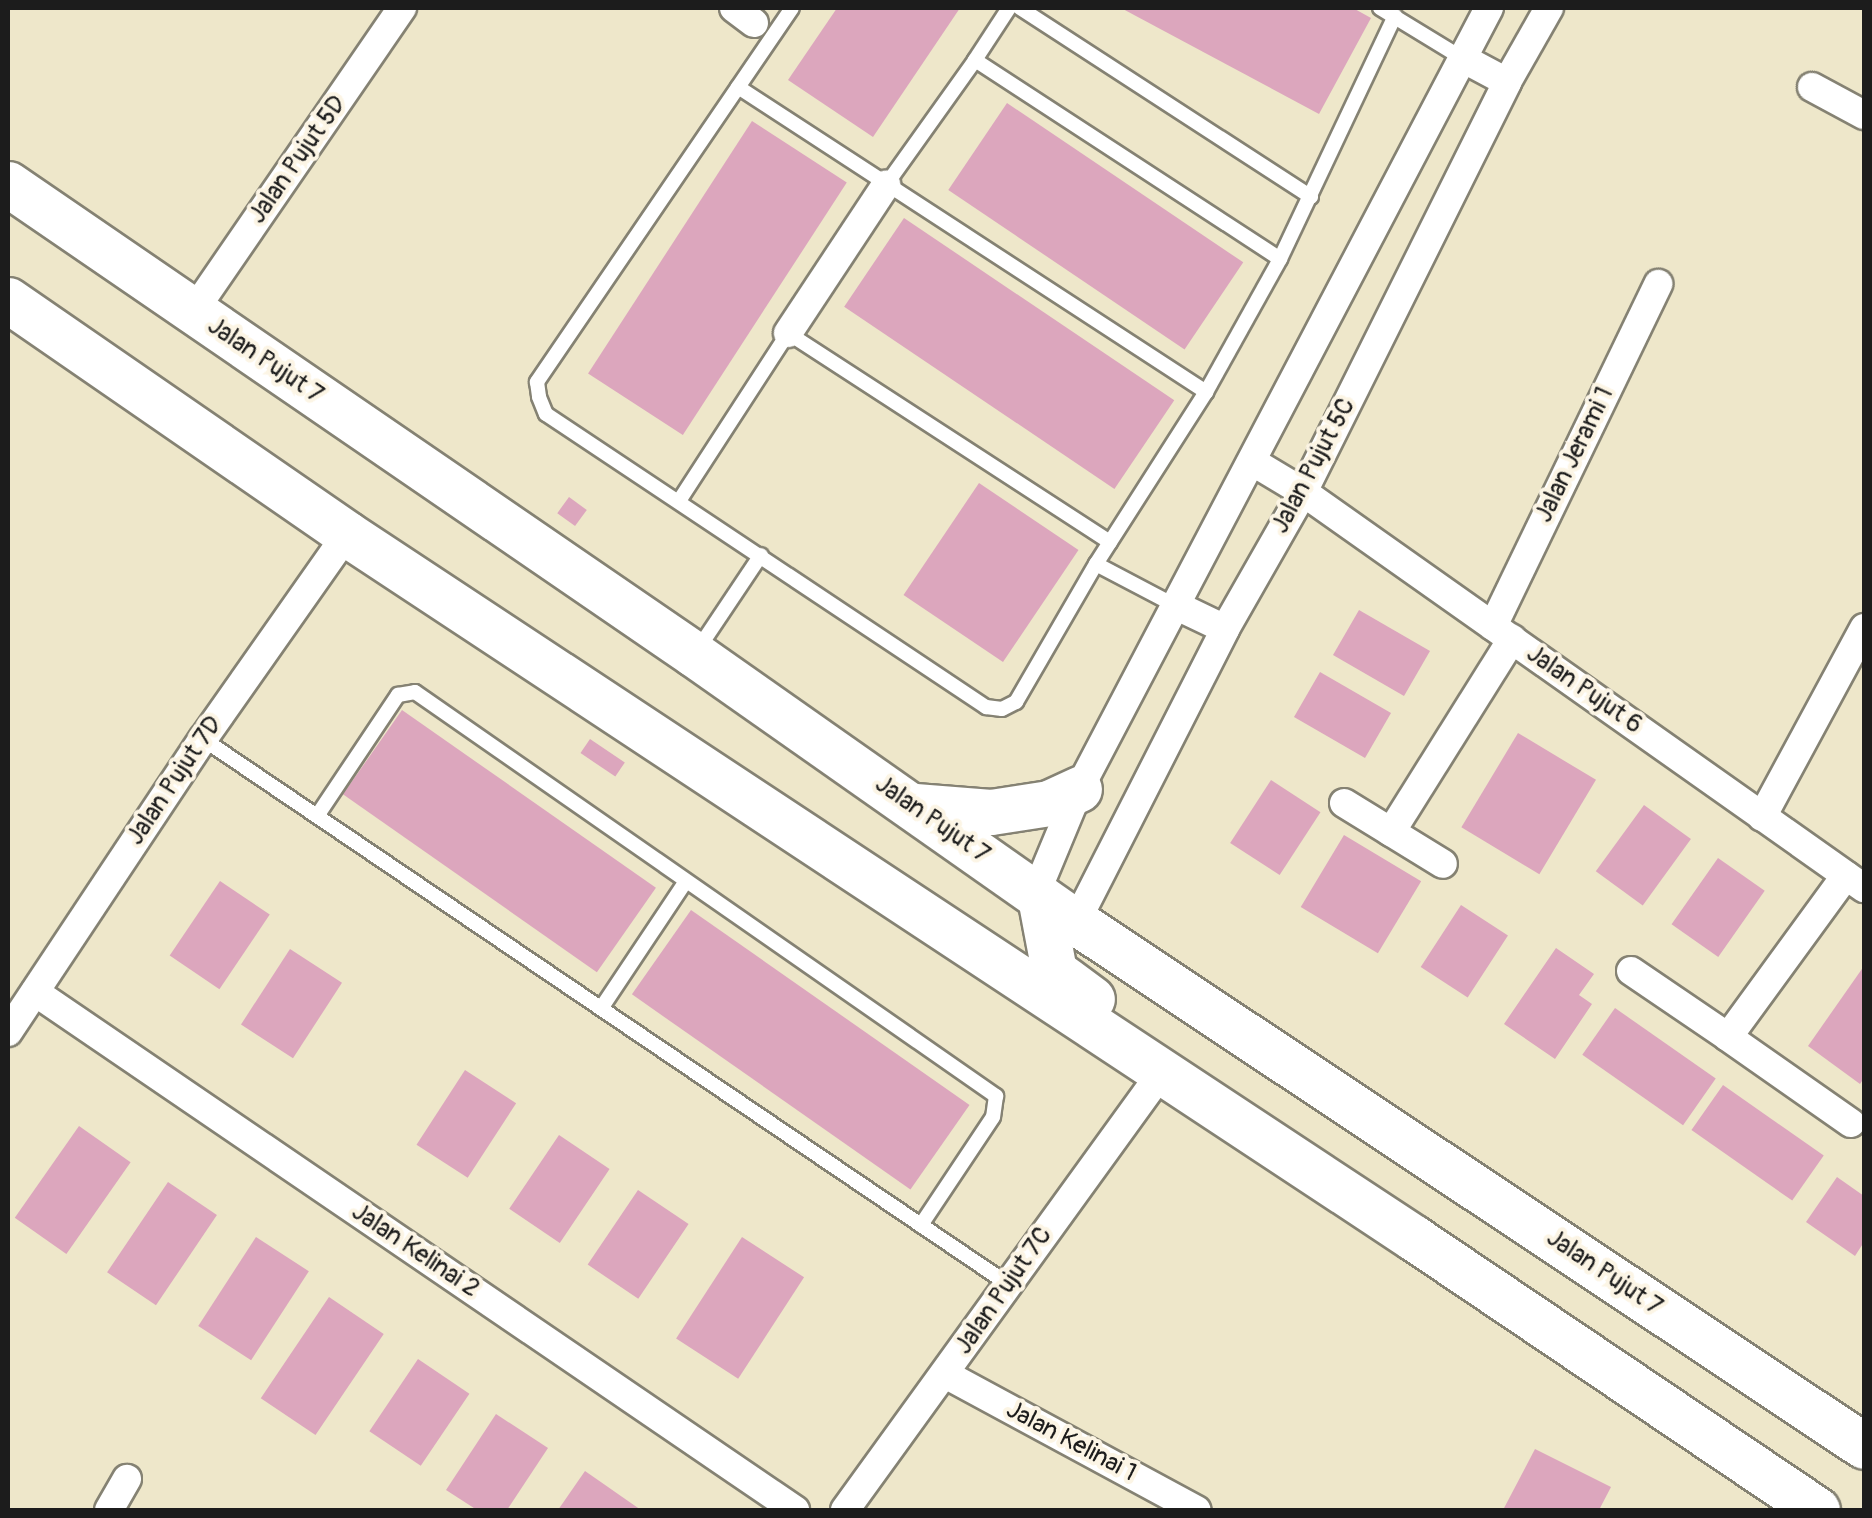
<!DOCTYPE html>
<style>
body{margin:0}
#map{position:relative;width:1872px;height:1518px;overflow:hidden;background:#eee7ca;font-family:Pangolin,sans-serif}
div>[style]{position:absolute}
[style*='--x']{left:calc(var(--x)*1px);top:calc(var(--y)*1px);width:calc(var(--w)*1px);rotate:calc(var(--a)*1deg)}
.building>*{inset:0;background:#dca6bd;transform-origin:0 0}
.roads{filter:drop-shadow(2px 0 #858273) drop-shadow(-2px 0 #858273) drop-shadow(0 2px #858273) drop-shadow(0 -2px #858273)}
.lane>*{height:14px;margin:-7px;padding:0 7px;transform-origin:7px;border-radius:7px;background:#fff}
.street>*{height:28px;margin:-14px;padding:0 14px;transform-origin:14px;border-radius:14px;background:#fff}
.primary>*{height:45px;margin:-22.5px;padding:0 22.5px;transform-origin:22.5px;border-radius:22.5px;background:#fff}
span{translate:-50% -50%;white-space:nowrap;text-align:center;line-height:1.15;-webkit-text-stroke:8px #fcf5e5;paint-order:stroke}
.street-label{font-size:25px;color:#1c1c1c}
.frame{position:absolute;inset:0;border:10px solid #1c1c1c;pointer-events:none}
</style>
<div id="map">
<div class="building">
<i style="clip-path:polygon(837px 8px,960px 8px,873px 137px,788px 80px)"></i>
<i style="clip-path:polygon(1121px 8px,1353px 8px,1371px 18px,1319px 114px)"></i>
<i style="left:1007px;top:103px;width:285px;height:105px;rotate:34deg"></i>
<i style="left:752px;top:121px;width:113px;height:301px;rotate:33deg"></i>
<i style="left:904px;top:218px;width:326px;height:107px;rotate:34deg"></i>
<i style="left:979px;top:483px;width:120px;height:135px;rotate:34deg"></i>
<i style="left:569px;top:497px;width:22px;height:20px;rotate:36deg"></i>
<i style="left:1359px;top:610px;width:82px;height:52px;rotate:30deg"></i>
<i style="left:1320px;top:672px;width:82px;height:52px;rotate:30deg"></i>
<i style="left:402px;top:710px;width:310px;height:103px;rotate:35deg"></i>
<i style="left:1518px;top:733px;width:91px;height:110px;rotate:31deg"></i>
<i style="left:590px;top:739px;width:42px;height:17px;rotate:34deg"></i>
<i style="left:1271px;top:780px;width:59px;height:75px;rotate:33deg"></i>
<i style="left:1644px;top:805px;width:58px;height:82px;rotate:36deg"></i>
<i style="left:1344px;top:835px;width:90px;height:84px;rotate:31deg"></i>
<i style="left:1718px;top:858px;width:57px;height:81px;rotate:35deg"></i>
<i style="left:220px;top:881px;width:60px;height:90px;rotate:34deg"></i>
<i style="left:1461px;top:905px;width:56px;height:74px;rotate:33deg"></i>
<i style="left:691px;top:910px;width:340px;height:103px;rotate:35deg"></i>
<i style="clip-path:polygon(1556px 948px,1594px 974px,1579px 995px,1592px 1004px,1555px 1059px,1504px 1024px)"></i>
<i style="left:290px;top:949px;width:62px;height:90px;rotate:33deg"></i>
<i style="clip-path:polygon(1864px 966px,1864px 1078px,1860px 1084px,1808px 1046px)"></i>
<i style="left:1615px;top:1008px;width:123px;height:57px;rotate:35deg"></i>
<i style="left:465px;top:1070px;width:61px;height:89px;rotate:33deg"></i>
<i style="left:1723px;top:1085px;width:123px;height:55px;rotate:35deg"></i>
<i style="left:79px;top:1126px;width:63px;height:112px;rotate:35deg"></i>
<i style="left:559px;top:1135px;width:61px;height:89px;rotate:34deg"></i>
<i style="clip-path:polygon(1837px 1177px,1864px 1196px,1864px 1242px,1855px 1256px,1806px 1222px)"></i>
<i style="left:168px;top:1182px;width:59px;height:109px;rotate:34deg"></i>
<i style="left:638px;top:1190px;width:61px;height:90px;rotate:34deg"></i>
<i style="left:256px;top:1237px;width:63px;height:106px;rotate:33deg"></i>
<i style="left:742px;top:1237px;width:74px;height:121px;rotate:33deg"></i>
<i style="left:329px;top:1297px;width:66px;height:122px;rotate:34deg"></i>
<i style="left:418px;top:1359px;width:62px;height:87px;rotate:34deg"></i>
<i style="clip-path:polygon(496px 1414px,548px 1448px,507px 1510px,477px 1510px,446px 1490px)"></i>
<i style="clip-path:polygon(1535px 1449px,1611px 1487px,1599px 1510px,1503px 1510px)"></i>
<i style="clip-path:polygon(585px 1471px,641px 1510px,558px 1510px)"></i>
</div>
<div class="roads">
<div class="lane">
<i style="--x:792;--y:8;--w:453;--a:124.3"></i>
<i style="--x:537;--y:382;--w:15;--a:82"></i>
<i style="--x:539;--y:397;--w:18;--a:68"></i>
<i style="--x:546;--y:414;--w:529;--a:33.66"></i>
<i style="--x:986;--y:707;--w:16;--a:7"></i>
<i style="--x:1002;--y:709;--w:16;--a:-27"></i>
<i style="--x:1016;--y:702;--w:160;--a:-59.9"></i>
<i style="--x:1096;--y:564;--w:204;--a:-57.4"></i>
<i style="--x:1206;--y:392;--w:152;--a:-60.9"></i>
<i style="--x:1280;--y:259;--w:269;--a:-64.7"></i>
<i style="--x:1009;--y:8;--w:62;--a:123.2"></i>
<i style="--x:975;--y:60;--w:364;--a:33.1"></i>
<i style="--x:1020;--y:8;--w:347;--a:33"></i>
<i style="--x:1380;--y:8;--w:96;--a:31.4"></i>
<i style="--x:738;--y:87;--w:559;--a:33.09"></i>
<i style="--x:886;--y:185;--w:153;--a:-54.5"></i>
<i style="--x:679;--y:501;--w:200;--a:-57"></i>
<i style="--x:788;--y:333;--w:384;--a:33"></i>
<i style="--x:1096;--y:564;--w:90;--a:27.7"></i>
<i style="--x:698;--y:649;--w:113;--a:-56.2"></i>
<i style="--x:203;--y:739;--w:972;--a:34.1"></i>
<i style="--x:317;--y:816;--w:146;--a:-56.2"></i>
<i style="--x:398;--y:695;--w:17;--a:-10"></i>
<i style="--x:415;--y:692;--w:708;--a:34.81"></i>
<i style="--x:996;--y:1096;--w:21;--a:98"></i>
<i style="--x:993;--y:1117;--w:130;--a:123.7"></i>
<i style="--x:602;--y:1007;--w:151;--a:-56.3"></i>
</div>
<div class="street">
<i style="--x:734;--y:8;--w:25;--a:37"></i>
<i style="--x:1462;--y:58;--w:51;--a:28.1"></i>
<i style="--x:1812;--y:87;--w:59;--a:28.3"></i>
<i style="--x:193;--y:312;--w:369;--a:-55.5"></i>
<i style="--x:788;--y:333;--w:178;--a:-56.5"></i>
<i style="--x:1253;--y:462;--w:58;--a:31"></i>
<i style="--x:1303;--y:492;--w:687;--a:35.22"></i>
<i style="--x:1177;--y:606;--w:53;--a:25.6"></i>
<i style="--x:1493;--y:626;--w:380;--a:-64.2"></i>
<i style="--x:1344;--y:803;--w:116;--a:31.6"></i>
<i style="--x:1762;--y:817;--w:215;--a:-61.6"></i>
<i style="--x:1391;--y:832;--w:228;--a:-57.9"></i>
<i style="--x:1040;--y:897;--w:19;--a:-84"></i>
<i style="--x:1042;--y:878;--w:96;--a:-67.4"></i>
<i style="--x:1079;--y:789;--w:882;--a:-62.3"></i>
<i style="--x:1076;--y:922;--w:329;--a:-63"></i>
<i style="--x:1225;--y:629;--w:158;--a:-60.3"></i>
<i style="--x:1303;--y:492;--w:458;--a:-63.5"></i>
<i style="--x:1507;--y:82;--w:85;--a:-60.4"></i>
<i style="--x:1631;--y:971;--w:117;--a:34.2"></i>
<i style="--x:1728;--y:1037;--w:200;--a:-53.9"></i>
<i style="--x:35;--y:992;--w:920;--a:34.28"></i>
<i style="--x:8;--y:1032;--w:352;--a:-56.4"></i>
<i style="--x:203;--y:739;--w:251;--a:-54.9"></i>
<i style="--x:1728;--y:1037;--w:150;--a:35"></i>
<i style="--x:945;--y:1374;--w:286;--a:28.4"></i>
<i style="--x:109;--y:1510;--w:36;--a:-60"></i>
<i style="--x:845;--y:1510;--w:541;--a:-54.11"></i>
</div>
<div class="primary">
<i style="--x:8;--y:184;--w:832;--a:34.42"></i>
<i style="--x:694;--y:654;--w:467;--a:35.1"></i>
<i style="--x:1076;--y:922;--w:946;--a:33.62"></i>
<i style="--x:8;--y:300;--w:412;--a:34.6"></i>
<i style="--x:347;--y:534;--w:1278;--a:33.42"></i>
<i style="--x:1414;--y:1238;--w:486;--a:34"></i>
<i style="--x:915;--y:806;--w:76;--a:4.5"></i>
<i style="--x:991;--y:812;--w:59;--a:-8.8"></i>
<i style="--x:1049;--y:803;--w:33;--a:-25"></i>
<i style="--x:1040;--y:897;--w:75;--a:79.3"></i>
<i style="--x:1054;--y:971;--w:47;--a:36.4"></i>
</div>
</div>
<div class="street-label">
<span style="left:298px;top:160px;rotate:-55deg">Jalan Pujut 5D</span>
<span style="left:265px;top:361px;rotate:34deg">Jalan Pujut 7</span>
<span style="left:1575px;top:455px;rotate:-64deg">Jalan Jerami 1</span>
<span style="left:1314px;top:466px;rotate:-62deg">Jalan Pujut 5C</span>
<span style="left:1584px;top:690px;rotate:35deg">Jalan Pujut 6</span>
<span style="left:175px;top:781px;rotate:-56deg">Jalan Pujut 7D</span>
<span style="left:932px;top:820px;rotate:35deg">Jalan Pujut 7</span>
<span style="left:415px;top:1251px;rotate:34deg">Jalan Kelinai 2</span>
<span style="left:1604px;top:1273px;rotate:34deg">Jalan Pujut 7</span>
<span style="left:1004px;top:1291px;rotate:-55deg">Jalan Pujut 7C</span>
<span style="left:1071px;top:1442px;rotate:28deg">Jalan Kelinai 1</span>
</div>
<div class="frame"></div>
</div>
